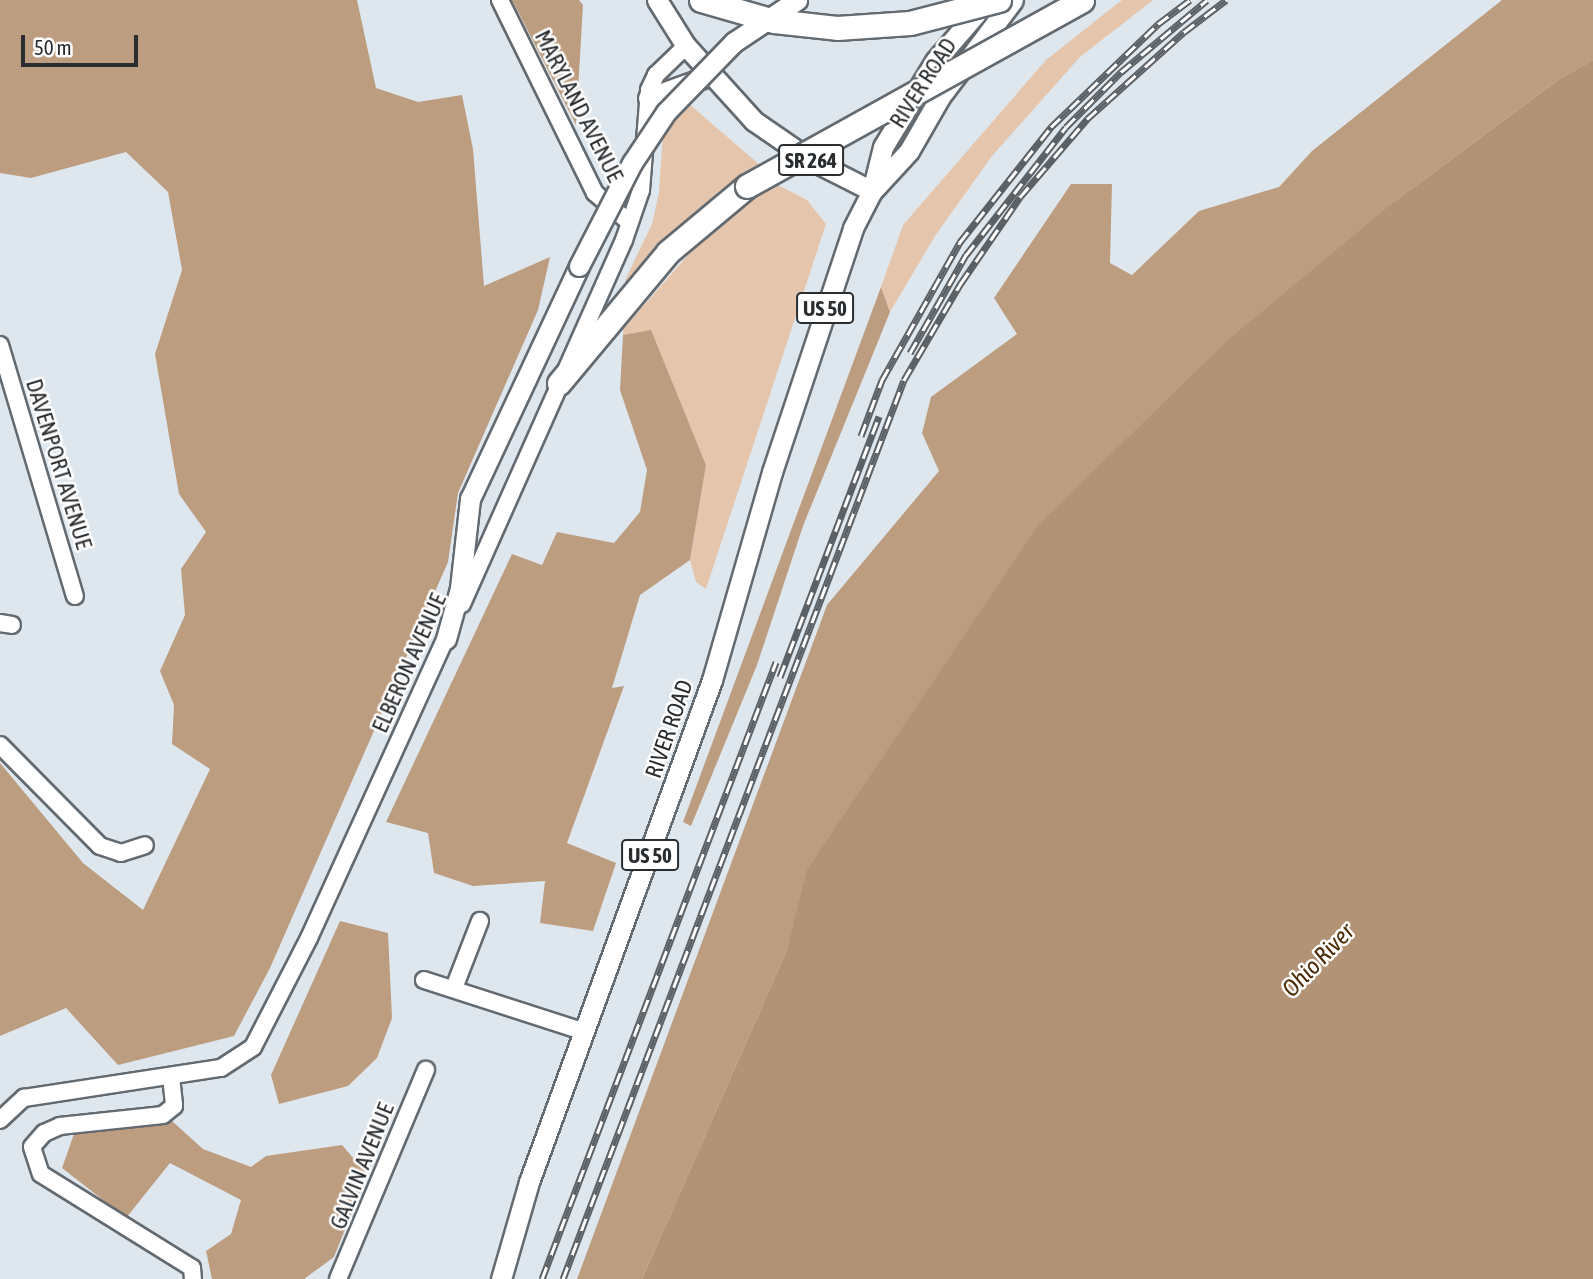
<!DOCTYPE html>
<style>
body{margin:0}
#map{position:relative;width:1593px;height:1279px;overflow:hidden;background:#dfe7ee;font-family:"Asap Condensed",sans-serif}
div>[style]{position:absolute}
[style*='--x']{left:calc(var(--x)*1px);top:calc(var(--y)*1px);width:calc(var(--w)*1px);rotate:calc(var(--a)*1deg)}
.green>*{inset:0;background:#e5c6ac}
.forest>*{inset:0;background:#bd9d80}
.water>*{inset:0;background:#b39376}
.roads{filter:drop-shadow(2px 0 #636a70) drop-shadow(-2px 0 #636a70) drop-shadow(0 2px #636a70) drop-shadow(0 -2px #636a70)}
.minor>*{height:16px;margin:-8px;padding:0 8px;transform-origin:8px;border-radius:8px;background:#fff}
.major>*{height:19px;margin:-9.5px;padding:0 9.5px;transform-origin:9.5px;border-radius:9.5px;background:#fff}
.highway>*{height:23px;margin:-11.5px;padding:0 11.5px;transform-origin:11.5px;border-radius:11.5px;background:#fff}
.rail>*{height:7px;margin-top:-3.5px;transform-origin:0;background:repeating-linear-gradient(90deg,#fff 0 13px,#5c6165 0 26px);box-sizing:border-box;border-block:2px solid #5c6165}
.bridges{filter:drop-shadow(2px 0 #636a70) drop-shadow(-2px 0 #636a70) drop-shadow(0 2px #636a70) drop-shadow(0 -2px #636a70)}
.major-bridge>*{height:19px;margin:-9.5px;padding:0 9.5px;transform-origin:9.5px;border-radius:9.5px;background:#fff}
.highway-bridge>*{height:23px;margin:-11.5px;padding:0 11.5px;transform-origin:11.5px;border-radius:11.5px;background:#fff}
span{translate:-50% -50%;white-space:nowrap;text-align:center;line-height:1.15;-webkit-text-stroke:5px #fff;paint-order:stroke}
.shield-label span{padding:2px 5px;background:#fff;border:2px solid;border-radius:5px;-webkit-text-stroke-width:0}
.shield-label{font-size:21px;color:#2a2d30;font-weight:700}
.street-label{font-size:23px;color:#2a2d30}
.water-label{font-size:24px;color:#4c2b06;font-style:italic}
.scale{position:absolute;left:21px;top:35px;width:117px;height:32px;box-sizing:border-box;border:4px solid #2a2d30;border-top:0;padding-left:9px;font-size:21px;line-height:24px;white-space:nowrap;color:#2a2d30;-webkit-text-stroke:5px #fff;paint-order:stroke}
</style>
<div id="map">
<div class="green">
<i style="clip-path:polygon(1122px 0,1153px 0,1080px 57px,992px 156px,935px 236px,890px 312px,881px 287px,903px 225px,1046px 60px)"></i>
<i style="clip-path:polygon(689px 104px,760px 165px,719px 191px,630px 284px,625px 280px,652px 224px,659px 192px,663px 134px)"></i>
<i style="clip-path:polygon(776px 184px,807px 200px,826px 224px,706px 589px,696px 582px,690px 560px,706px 465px,651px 331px,623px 335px,623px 329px,710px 230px)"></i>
</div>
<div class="forest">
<i style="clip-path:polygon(0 0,357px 0,376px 88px,418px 102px,462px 95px,473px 149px,484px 286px,550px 257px,538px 310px,458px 493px,448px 562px,270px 968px,234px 1036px,118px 1065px,66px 1008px,0 1036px,0 763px,83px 863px,143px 910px,210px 769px,172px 744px,174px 705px,160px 671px,185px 615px,181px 569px,206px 532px,179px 494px,155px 354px,182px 270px,168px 192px,126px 152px,31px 178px,0 173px)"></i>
<i style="clip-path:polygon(512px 0,579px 0,583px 5px,576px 125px)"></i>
<i style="clip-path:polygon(1502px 0,1593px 0,1593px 60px,1561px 78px,1395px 201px,909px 722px,808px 870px,786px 952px,642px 1279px,577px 1279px,827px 605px,939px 471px,922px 433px,931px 397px,1017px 334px,994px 298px,1071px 184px,1112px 184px,1110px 263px,1132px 275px,1199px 211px,1279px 187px,1312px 151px)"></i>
<i style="clip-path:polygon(881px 287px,890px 312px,803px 526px,757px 665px,691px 826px,683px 822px)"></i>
<i style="clip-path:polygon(651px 330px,706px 465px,690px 560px,640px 595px,612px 688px,624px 686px,567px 843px,616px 863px,593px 931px,540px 923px,545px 881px,473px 886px,434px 873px,428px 833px,386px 822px,512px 554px,542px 565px,557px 532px,614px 543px,640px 512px,647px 470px,620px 390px,623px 335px)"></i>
<i style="clip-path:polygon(340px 921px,388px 933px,392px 1018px,377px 1058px,348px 1086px,279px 1104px,271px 1075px)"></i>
<i style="clip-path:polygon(172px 1121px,203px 1149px,251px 1167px,266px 1156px,342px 1145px,367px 1174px,334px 1257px,304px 1279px,212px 1279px,206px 1251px,231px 1234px,241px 1200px,170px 1163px,126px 1218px,62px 1168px,74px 1134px)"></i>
</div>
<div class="water">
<i style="clip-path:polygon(1593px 60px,1593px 1279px,642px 1279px,786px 952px,807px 870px,1038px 525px,1228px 340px,1395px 201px,1561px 78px)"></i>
</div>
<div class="roads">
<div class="minor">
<i style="--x:500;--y:0;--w:215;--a:63.8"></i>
<i style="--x:595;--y:193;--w:45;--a:40.5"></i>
<i style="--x:0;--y:345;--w:262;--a:73.4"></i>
<i style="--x:462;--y:604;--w:398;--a:-66"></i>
<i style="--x:624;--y:240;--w:53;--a:-71.2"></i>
<i style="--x:641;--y:190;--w:100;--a:-85.4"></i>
<i style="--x:649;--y:90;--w:17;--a:-65"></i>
<i style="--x:656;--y:75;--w:42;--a:-44"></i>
<i style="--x:0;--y:623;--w:12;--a:9"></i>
<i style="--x:0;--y:745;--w:142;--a:45.3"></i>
<i style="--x:100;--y:846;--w:22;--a:18"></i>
<i style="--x:121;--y:853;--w:25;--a:-18"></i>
<i style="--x:424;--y:980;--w:169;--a:17.9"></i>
<i style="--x:454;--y:988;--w:72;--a:-68.8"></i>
<i style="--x:171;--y:1076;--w:30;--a:84"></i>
<i style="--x:174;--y:1106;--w:14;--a:141"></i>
<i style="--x:163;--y:1115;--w:104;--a:173.9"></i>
<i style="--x:60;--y:1126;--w:17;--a:156"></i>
<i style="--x:44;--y:1133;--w:18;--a:131"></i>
<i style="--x:32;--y:1147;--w:28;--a:72"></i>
<i style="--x:41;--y:1174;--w:178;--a:31.9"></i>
<i style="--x:192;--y:1268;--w:11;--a:85"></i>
<i style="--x:0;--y:1120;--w:33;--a:-43"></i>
<i style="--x:24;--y:1098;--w:199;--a:-8.7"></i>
<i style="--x:221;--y:1068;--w:38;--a:-33"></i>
<i style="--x:253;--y:1047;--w:123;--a:-62.8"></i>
<i style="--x:309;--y:938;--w:342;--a:-65.5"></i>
<i style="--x:338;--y:1279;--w:227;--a:-67.2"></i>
</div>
<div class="major">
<i style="--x:657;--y:0;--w:54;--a:57.8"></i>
<i style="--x:686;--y:46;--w:101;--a:47.8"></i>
<i style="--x:754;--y:121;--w:67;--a:34.6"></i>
<i style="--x:809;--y:159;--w:71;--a:26.9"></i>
<i style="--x:648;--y:98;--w:59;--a:-20"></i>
<i style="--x:875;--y:188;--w:50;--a:-47.4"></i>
<i style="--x:909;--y:151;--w:62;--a:-60.1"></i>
<i style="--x:940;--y:97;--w:121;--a:-53"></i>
<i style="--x:446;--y:639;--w:53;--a:-74.6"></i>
<i style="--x:460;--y:588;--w:90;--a:-83.6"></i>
<i style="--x:470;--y:499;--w:257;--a:-64.9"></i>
<i style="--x:501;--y:1279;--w:101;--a:-73.9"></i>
<i style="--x:529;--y:1182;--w:534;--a:-69.97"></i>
<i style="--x:712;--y:680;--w:216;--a:-73.9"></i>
<i style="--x:772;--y:472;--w:257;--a:-71.6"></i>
<i style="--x:853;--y:228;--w:42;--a:-62.8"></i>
<i style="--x:872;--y:191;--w:45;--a:-76"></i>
<i style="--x:883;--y:147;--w:100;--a:-58.8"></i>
<i style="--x:935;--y:61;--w:78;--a:-49.2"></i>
</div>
<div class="highway">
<i style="--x:559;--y:383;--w:170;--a:-50.2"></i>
<i style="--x:668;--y:252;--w:103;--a:-39.9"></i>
</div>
</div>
<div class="rail">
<i style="--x:910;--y:353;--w:113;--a:-60.3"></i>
<i style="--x:966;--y:255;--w:162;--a:-52"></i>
<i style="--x:1066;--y:127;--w:78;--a:-45"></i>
<i style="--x:1121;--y:72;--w:112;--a:-39.9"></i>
<i style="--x:861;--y:436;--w:60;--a:-69.4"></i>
<i style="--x:882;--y:380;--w:159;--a:-60.5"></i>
<i style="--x:960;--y:242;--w:147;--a:-51.6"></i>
<i style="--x:1051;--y:127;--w:149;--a:-43.9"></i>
<i style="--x:1158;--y:24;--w:40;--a:-37"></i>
<i style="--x:780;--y:677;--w:279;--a:-69.2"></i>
<i style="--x:542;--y:1279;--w:660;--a:-69.23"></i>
<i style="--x:563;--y:1279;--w:961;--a:-69.23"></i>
<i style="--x:904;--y:380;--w:113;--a:-59.6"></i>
<i style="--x:961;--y:283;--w:104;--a:-55.5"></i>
<i style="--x:1020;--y:197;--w:103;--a:-49.3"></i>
<i style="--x:1087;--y:119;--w:130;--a:-41.9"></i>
<i style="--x:1184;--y:32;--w:53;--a:-37.3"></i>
</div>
<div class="bridges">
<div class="major-bridge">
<i style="--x:579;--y:266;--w:116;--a:-62.8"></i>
<i style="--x:632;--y:163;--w:61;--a:-56.3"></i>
<i style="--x:666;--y:112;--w:98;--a:-45.8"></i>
<i style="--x:734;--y:42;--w:76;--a:-33.7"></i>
</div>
<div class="highway-bridge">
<i style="--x:701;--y:0;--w:76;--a:16"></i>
<i style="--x:774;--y:21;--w:63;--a:6.3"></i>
<i style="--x:837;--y:28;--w:73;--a:-3.9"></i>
<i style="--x:910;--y:23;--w:92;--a:-14.5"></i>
<i style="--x:747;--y:186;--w:383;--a:-29"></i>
</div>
</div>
<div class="shield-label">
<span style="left:811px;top:160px">SR 264</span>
<span style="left:825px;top:308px">US 50</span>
<span style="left:650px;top:855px">US 50</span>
</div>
<div class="street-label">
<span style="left:923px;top:83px;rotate:-57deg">RIVER ROAD</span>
<span style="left:579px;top:106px;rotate:63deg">MARYLAND AVENUE</span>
<span style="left:59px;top:464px;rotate:73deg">DAVENPORT AVENUE</span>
<span style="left:409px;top:663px;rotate:-66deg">ELBERON AVENUE</span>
<span style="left:669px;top:729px;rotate:-71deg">RIVER ROAD</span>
<span style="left:362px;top:1166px;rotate:-68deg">GALVIN AVENUE</span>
</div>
<div class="water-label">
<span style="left:1318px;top:960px;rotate:-46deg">Ohio River</span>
</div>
<div class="scale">50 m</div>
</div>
